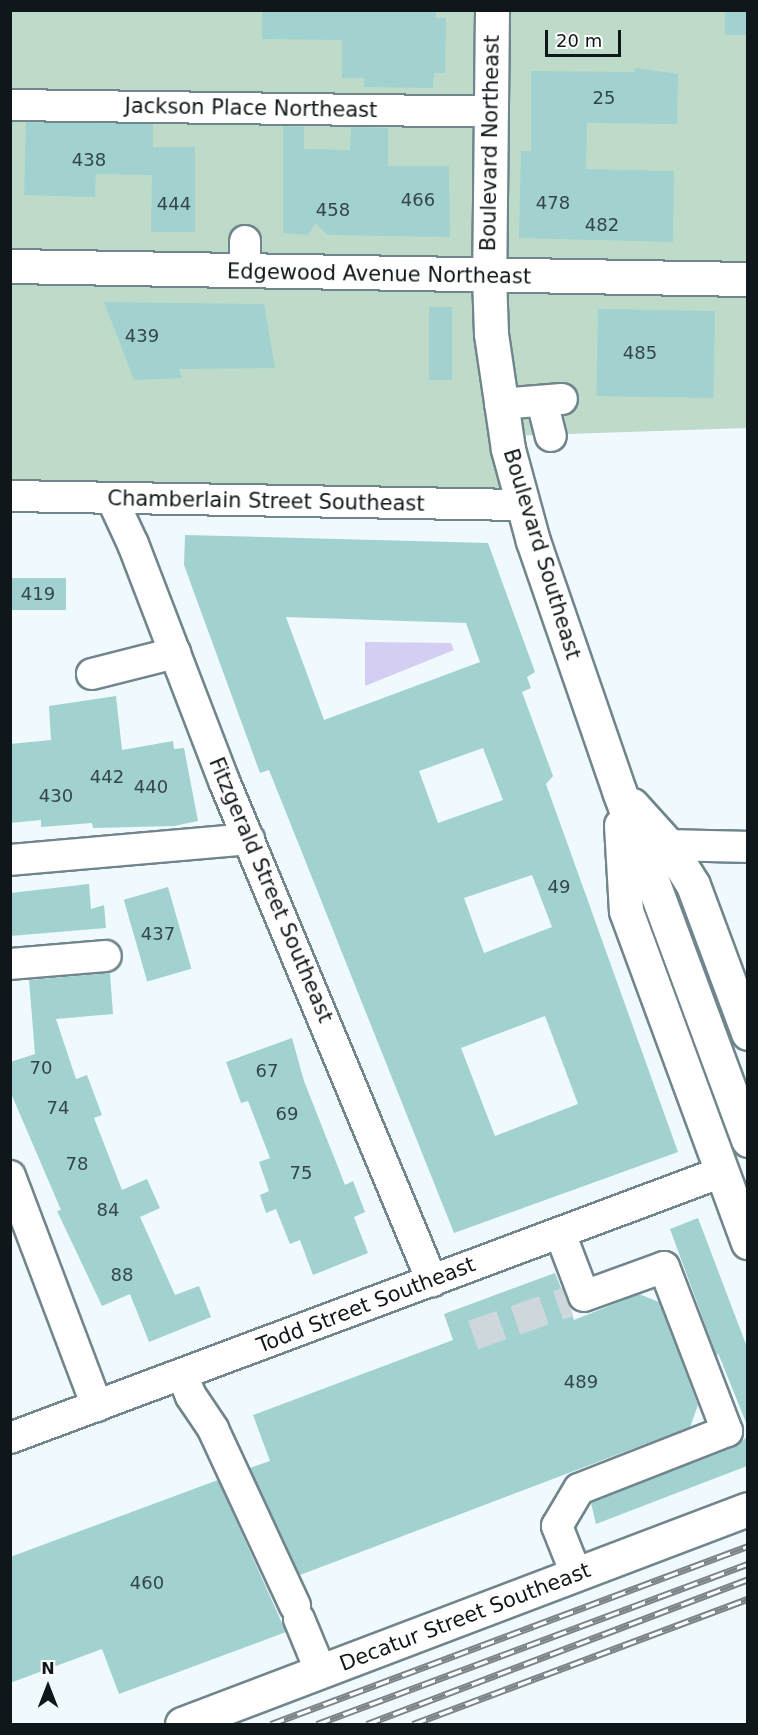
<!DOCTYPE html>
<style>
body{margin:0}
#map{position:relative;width:758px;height:1735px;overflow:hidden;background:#f0f9fd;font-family:"DejaVu Sans",sans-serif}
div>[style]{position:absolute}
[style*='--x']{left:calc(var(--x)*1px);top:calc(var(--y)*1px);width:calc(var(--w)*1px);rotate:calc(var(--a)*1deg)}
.green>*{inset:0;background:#bedbca}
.water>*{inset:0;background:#d4cef2}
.building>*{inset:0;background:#a1d2d0;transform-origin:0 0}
.minor-tunnel>*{height:30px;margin-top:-15px;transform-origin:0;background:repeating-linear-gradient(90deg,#ced7db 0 30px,transparent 0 45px)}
.roads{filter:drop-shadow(2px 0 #71858d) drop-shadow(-2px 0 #71858d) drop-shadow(0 2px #71858d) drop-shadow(0 -2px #71858d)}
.minor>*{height:30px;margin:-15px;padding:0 15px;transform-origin:15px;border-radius:15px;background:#fff}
.major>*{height:33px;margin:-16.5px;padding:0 16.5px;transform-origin:16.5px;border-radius:16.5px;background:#fff}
.rail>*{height:7px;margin-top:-3.5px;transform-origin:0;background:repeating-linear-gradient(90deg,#fff 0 14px,#7c8488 0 28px);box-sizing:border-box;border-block:2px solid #7c8488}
span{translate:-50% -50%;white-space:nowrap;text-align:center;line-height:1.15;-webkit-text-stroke:6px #fff;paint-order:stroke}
.number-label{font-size:18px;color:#344648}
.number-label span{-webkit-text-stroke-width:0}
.street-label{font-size:21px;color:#10171a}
.frame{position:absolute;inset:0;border:12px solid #10171a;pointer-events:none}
.north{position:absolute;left:18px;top:1657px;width:60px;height:60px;-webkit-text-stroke:4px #fff;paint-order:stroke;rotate:0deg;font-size:16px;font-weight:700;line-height:24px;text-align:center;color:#10171a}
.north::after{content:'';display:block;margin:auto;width:21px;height:27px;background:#10171a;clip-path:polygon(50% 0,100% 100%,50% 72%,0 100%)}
.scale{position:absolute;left:545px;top:30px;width:76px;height:27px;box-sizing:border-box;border:3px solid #10171a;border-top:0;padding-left:8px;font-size:18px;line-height:21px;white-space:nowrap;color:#10171a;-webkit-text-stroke:4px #fff;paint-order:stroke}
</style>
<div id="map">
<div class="green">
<i style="clip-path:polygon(11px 11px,747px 11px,747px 428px,506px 436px,522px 505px,11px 494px)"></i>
</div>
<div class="water">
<i style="clip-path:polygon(365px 642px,451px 643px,454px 650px,365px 686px)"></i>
</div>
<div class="building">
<i style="clip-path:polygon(262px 10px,436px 10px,436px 18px,446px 18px,445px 73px,434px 73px,433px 88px,364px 87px,364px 78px,342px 78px,342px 40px,262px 39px)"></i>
<i style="left:725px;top:10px;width:22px;height:25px"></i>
<i style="clip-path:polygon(635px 68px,678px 74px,677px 124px,587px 123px,586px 169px,674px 171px,673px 242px,519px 238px,521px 151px,531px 151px,531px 71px,635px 72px)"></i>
<i style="clip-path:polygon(26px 122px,153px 124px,153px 147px,195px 147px,195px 232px,151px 232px,152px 175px,96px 174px,95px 197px,24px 195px)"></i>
<i style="clip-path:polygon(283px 126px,304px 127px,304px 149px,350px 150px,351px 127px,388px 128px,388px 166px,449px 166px,450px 237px,328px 235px,315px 223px,308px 235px,283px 233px)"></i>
<i style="clip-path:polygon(104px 302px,264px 304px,275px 368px,179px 369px,182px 378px,134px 380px)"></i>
<i style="left:429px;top:307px;width:23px;height:73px"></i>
<i style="left:598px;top:309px;width:117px;height:87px;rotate:1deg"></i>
<i style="clip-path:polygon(evenodd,185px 535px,488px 543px,535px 672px,527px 677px,531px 688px,522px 692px,553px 776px,546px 784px,678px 1152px,454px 1233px,269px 770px,260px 773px,184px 565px,185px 535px,286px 617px,466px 623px,480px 662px,324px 720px,286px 617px,185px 535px,483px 748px,503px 800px,438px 823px,419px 771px,483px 748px,185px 535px,532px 875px,552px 927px,484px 953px,464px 898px,532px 875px,185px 535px,545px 1016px,578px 1104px,495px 1136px,461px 1048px,545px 1016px)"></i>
<i style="left:10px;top:578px;width:56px;height:32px"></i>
<i style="clip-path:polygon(116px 696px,122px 750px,173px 741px,174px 749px,184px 748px,198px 821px,174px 826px,93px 828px,92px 823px,41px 827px,41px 820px,10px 823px,10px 744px,51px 740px,49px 706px)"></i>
<i style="clip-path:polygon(89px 884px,91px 909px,104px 905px,106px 928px,10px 936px,10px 893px)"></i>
<i style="left:168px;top:887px;width:85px;height:46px;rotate:74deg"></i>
<i style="clip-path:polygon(110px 973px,113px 1014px,56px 1019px,76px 1079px,87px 1075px,102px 1115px,94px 1118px,122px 1190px,147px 1179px,160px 1208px,140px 1217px,175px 1295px,199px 1286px,211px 1317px,149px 1342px,130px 1294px,102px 1306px,57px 1211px,61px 1210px,10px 1091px,10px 1062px,35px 1054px,29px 980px)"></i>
<i style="clip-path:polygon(292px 1038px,304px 1081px,345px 1185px,353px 1181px,365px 1212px,354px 1217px,368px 1253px,313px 1275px,300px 1240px,290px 1244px,276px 1209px,266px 1213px,260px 1195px,269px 1191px,259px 1162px,270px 1158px,248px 1101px,241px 1103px,226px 1062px)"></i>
<i style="clip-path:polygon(698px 1218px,747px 1347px,747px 1425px,718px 1353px,717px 1357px,670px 1229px)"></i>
<i style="clip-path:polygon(555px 1273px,574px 1320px,639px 1294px,659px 1302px,698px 1405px,690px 1427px,300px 1575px,250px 1468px,270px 1461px,253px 1415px,453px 1340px,444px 1314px)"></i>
<i style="clip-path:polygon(747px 1437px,747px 1466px,596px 1524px,591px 1503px,733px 1447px)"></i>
<i style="clip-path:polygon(218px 1480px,286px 1632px,119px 1694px,102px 1649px,10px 1683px,10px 1557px)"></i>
</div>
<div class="minor-tunnel">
<i style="--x:473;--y:1335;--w:101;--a:-19.2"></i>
</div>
<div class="roads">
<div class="minor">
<i style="--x:10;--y:105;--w:481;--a:0.8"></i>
<i style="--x:245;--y:241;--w:31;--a:90"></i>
<i style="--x:542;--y:401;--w:36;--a:76"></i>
<i style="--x:500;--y:404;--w:62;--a:-4.6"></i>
<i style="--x:10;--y:496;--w:512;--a:1.01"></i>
<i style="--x:112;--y:499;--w:50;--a:65"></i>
<i style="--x:133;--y:544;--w:254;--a:69"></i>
<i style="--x:224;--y:781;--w:542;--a:67.41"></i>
<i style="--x:92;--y:674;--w:86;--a:-14.2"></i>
<i style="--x:668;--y:845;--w:80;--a:1.4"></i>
<i style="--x:10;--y:860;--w:240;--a:-5"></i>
<i style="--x:10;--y:964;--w:96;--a:-4.8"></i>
<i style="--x:10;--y:1176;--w:246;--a:69.3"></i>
<i style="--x:560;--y:1233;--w:67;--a:69.1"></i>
<i style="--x:584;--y:1296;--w:85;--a:-19.9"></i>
<i style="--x:664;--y:1267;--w:176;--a:69"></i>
<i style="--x:727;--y:1431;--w:159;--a:158.6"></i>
<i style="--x:579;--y:1489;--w:43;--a:120.7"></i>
<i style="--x:557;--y:1526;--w:52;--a:68.4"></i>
<i style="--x:182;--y:1374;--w:24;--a:68"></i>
<i style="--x:191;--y:1396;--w:40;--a:56"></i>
<i style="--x:213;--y:1429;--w:195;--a:65.1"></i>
<i style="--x:10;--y:1438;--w:760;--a:-20.49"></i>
<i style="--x:299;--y:1619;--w:57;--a:67.5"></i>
</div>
<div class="major">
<i style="--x:492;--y:10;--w:266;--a:90.6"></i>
<i style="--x:489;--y:276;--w:58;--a:88"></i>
<i style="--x:491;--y:334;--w:116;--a:81.6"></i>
<i style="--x:508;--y:449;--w:95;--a:74.8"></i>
<i style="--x:533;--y:541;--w:264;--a:71"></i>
<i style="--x:619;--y:791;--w:372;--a:69.7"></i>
<i style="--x:10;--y:266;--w:738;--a:1.01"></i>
<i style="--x:632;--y:805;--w:54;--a:48"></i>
<i style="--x:668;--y:845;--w:47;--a:58"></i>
<i style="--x:693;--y:885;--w:158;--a:69.6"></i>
<i style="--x:621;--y:825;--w:86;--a:86.7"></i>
<i style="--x:626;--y:911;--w:353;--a:69.8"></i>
<i style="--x:182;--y:1724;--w:605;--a:-20.8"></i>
</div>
</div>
<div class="rail">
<i style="--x:271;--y:1724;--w:509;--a:-20.46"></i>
<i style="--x:317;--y:1724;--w:460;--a:-20.4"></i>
<i style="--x:367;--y:1724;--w:408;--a:-20.8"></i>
<i style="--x:413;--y:1724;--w:358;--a:-20.5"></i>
</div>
<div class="number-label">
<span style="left:604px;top:98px">25</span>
<span style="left:89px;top:160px">438</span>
<span style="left:418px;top:200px">466</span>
<span style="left:553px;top:203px">478</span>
<span style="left:174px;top:204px">444</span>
<span style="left:333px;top:210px">458</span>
<span style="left:602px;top:225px">482</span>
<span style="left:142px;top:336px">439</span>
<span style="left:640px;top:353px">485</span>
<span style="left:38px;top:594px">419</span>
<span style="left:107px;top:777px">442</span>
<span style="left:151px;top:787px">440</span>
<span style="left:56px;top:796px">430</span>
<span style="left:559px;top:887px">49</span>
<span style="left:158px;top:934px">437</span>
<span style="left:41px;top:1068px">70</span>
<span style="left:267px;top:1071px">67</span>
<span style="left:58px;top:1108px">74</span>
<span style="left:287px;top:1114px">69</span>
<span style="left:77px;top:1164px">78</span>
<span style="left:301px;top:1173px">75</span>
<span style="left:108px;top:1210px">84</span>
<span style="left:122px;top:1275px">88</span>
<span style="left:581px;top:1382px">489</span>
<span style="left:147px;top:1583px">460</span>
</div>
<div class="street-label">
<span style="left:251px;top:108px;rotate:1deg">Jackson Place Northeast</span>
<span style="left:490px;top:143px;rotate:-89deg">Boulevard Northeast</span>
<span style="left:379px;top:274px;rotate:1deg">Edgewood Avenue Northeast</span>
<span style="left:266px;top:501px;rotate:1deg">Chamberlain Street Southeast</span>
<span style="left:542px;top:554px;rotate:73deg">Boulevard Southeast</span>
<span style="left:271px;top:890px;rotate:67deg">Fitzgerald Street Southeast</span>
<span style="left:366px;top:1305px;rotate:-21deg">Todd Street Southeast</span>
<span style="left:465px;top:1617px;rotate:-21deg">Decatur Street Southeast</span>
</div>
<div class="frame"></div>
<div class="north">N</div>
<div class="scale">20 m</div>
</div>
